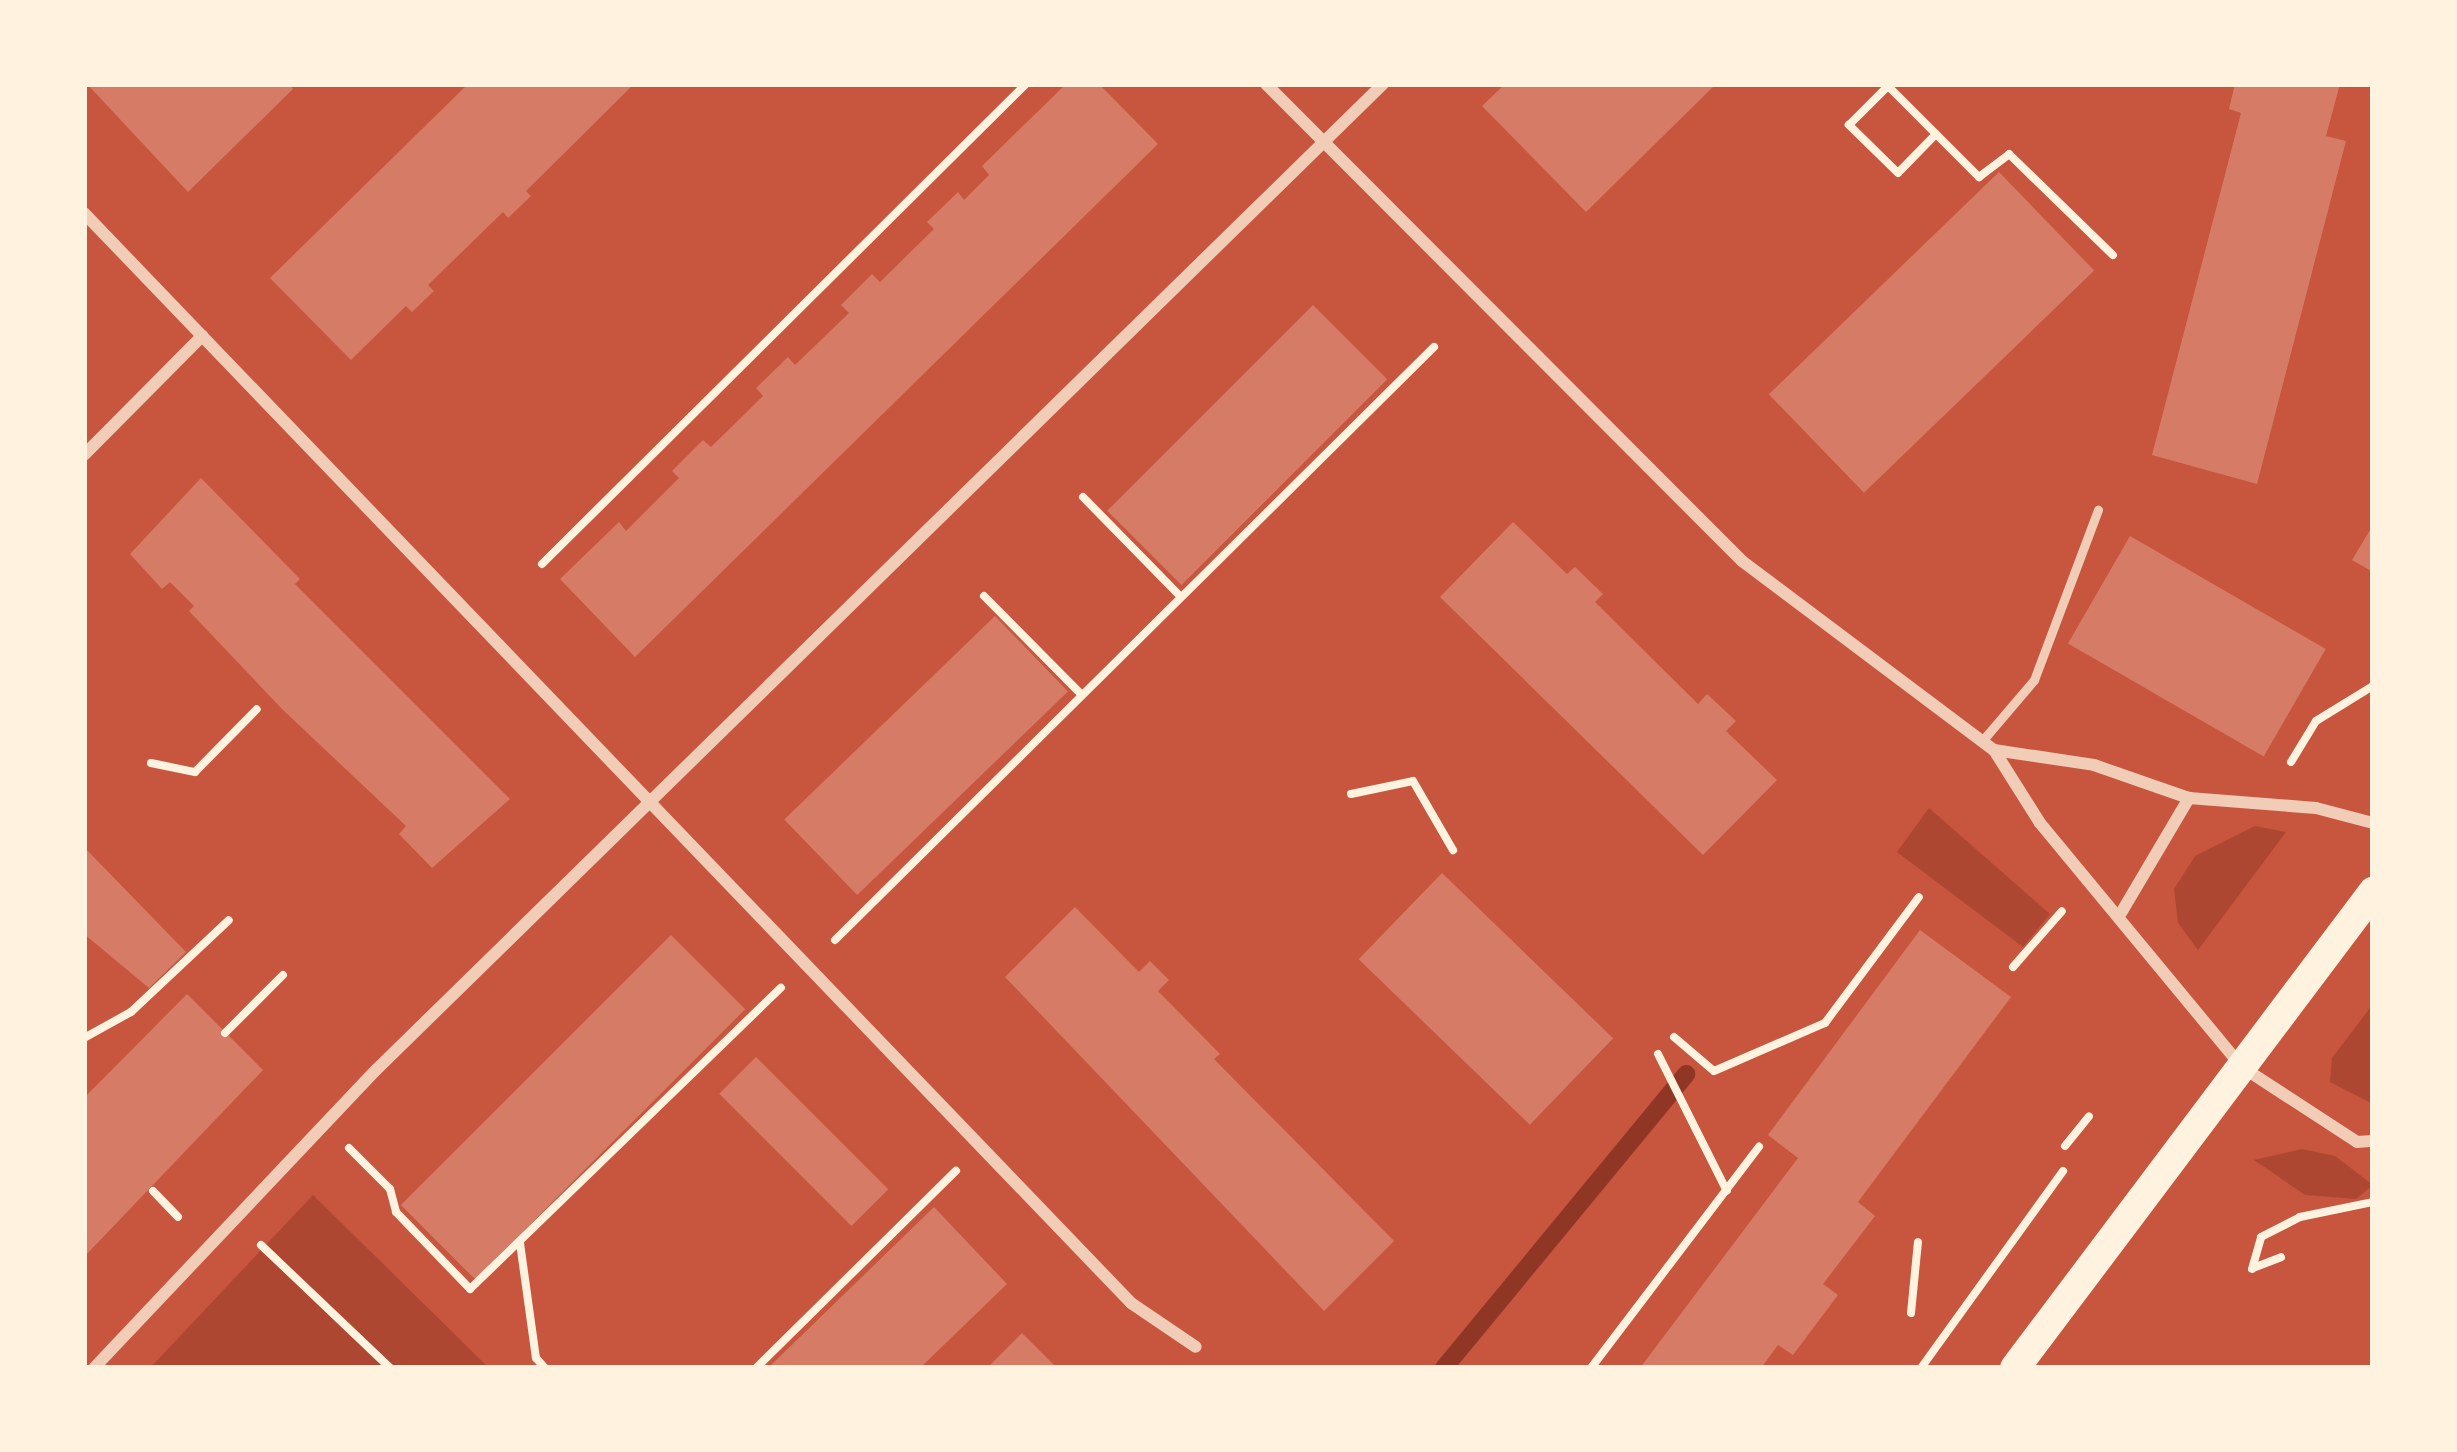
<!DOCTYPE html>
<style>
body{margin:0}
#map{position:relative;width:2457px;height:1452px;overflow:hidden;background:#c8553d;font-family:"Work Sans",sans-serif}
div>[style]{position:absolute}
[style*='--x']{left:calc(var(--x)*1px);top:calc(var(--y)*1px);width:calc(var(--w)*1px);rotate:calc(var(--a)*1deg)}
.green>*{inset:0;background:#ae4732}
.stream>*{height:18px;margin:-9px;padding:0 9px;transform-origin:9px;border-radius:9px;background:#8f3625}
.building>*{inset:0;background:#d67c66;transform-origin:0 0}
.path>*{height:8px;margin:-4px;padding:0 4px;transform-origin:4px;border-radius:4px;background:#fff3e0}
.service>*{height:9px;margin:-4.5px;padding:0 4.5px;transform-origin:4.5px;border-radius:4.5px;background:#f1ccb7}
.minor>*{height:12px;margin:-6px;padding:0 6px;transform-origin:6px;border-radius:6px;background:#f1ccb7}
.primary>*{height:30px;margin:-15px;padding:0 15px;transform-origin:15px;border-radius:15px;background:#fff3e0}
span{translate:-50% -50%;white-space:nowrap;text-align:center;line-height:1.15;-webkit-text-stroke:12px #fff3e0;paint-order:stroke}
.frame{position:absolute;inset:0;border:87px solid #fff3e0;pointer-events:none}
</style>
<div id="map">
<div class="green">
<i style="clip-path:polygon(1929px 808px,2050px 914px,2023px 947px,1897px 852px)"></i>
<i style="clip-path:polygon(2255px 826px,2286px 832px,2198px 950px,2178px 923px,2174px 889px,2195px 856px)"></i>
<i style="clip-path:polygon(2373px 1004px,2373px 1104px,2330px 1082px,2332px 1058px)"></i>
<i style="clip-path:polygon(2302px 1149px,2335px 1156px,2373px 1185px,2356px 1199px,2305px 1195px,2254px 1160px)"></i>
<i style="clip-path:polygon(313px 1195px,489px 1368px,150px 1368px)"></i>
</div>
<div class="stream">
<i style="--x:1444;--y:1368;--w:381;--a:-50.5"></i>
</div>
<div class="building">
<i style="clip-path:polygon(87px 84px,289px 84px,293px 89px,188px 192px)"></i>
<i style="clip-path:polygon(468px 84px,634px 84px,526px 191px,531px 196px,508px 218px,503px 212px,428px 285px,434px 291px,412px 312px,406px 306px,351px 360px,270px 278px)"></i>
<i style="clip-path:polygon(1066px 84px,1099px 84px,1158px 144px,635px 657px,560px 579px,619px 522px,626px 531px,679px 478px,672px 471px,703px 440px,711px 447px,763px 396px,756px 388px,788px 357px,795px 365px,849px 313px,841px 305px,872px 274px,880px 282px,934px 229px,927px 222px,958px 192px,964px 200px,989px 175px,982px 166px)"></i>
<i style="clip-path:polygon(1505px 84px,1716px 84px,1586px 212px,1482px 106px)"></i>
<i style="clip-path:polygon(2235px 84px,2340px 84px,2326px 136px,2346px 141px,2257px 484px,2152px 455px,2241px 113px,2229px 109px)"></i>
<i style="left:1999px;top:172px;width:137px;height:320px;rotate:46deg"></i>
<i style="left:1313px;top:305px;width:105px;height:291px;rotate:45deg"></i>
<i style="clip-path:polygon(201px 478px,300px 579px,295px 584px,510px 799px,432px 868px,399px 834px,406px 826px,282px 709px,189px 611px,194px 606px,170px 582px,162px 589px,130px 554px)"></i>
<i style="clip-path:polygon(1513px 522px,1567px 574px,1575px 567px,1603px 594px,1595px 602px,1698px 704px,1707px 694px,1736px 721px,1726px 731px,1777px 780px,1703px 855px,1440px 597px)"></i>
<i style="clip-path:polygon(2373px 525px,2373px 572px,2352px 560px)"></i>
<i style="left:2130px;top:536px;width:226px;height:124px;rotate:30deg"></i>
<i style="left:995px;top:616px;width:105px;height:293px;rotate:46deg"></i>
<i style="clip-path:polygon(84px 847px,186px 952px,149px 988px,84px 934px)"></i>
<i style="left:1442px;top:873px;width:238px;height:120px;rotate:44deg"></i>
<i style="clip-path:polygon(1075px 907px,1139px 972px,1150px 961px,1169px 980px,1158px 991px,1220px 1054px,1214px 1059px,1394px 1241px,1324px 1311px,1005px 977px)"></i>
<i style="clip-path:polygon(1920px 930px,2011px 997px,1858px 1202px,1875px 1216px,1823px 1284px,1838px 1295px,1793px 1355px,1778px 1345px,1761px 1368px,1640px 1368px,1798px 1158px,1768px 1135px)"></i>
<i style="left:671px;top:935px;width:105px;height:382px;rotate:45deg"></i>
<i style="clip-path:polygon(187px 994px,263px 1070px,84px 1257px,84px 1098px)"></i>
<i style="left:756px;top:1057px;width:187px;height:52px;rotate:45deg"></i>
<i style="clip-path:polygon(934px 1207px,1007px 1284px,920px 1368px,768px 1368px)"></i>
<i style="clip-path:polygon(1022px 1333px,1057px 1368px,987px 1368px)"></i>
</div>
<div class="path">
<i style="--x:1936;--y:134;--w:54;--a:134.3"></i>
<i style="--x:1898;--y:173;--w:69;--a:-135.6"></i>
<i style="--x:1849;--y:125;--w:55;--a:-45"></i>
<i style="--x:1888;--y:86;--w:129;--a:45"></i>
<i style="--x:1979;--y:177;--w:38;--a:-37"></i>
<i style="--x:2009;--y:154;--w:145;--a:44.2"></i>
<i style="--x:1083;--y:497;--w:139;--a:45.6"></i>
<i style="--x:542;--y:564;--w:682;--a:-44.76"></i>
<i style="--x:984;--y:596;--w:138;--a:45.3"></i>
<i style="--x:2291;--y:762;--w:48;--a:-58.6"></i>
<i style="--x:2316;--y:721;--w:67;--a:-31.6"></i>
<i style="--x:151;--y:763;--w:45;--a:11.6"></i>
<i style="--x:195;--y:772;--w:88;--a:-45.5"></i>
<i style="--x:1351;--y:794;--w:63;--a:-11.8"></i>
<i style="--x:1413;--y:781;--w:80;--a:59.9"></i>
<i style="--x:835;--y:940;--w:843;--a:-44.71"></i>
<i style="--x:2013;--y:967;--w:74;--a:-48.8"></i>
<i style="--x:225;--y:1033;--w:82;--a:-45"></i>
<i style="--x:1674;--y:1037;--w:52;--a:40.4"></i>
<i style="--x:1714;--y:1071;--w:121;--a:-23.4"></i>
<i style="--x:1825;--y:1023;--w:157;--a:-53.3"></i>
<i style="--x:84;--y:1038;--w:54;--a:-29"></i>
<i style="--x:131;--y:1012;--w:134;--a:-43.2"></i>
<i style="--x:1658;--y:1054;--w:153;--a:63.3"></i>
<i style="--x:2065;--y:1146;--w:38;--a:-51"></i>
<i style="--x:349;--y:1148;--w:58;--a:45"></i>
<i style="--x:390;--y:1189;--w:24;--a:75"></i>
<i style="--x:396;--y:1212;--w:107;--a:46.1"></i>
<i style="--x:470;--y:1289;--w:433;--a:-44.1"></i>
<i style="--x:153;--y:1191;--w:36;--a:46"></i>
<i style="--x:520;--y:1243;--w:116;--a:82.1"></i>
<i style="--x:536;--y:1358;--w:13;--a:48"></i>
<i style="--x:261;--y:1245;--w:178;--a:43.6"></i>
<i style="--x:2253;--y:1268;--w:30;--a:-21"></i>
<i style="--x:2252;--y:1269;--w:33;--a:-74"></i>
<i style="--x:2261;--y:1237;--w:44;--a:-27.1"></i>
<i style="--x:2300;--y:1217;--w:75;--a:-11.6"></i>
<i style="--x:1911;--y:1313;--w:71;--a:-84.4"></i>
<i style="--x:756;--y:1368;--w:281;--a:-44.6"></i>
<i style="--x:1591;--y:1368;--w:278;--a:-52.8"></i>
<i style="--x:1921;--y:1368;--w:243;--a:-54.2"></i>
</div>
<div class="service">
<i style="--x:1982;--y:741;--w:80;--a:-49.6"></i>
<i style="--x:2034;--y:680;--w:182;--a:-69.4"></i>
</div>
<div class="minor">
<i style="--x:1266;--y:84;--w:674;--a:45.06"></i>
<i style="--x:1742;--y:561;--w:315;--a:36.9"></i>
<i style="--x:1994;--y:750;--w:86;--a:57.8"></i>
<i style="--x:2040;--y:823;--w:317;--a:50.4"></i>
<i style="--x:2242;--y:1067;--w:137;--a:33.1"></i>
<i style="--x:2357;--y:1142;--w:16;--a:-4"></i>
<i style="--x:84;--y:213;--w:1511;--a:46.15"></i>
<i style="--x:1131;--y:1303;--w:78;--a:34.1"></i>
<i style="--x:84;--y:455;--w:168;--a:-45.2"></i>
<i style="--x:1994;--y:750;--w:101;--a:8.5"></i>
<i style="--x:2094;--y:765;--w:101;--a:19.2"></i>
<i style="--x:2189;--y:798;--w:127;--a:4.5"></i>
<i style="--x:2316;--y:808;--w:59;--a:14.7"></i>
<i style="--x:2121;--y:913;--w:134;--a:-59.4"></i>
<i style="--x:94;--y:1368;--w:410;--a:-46.6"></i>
<i style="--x:376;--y:1070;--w:1409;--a:-44.4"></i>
</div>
<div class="primary">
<i style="--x:2015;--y:1368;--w:596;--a:-53.05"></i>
</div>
<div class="frame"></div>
</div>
